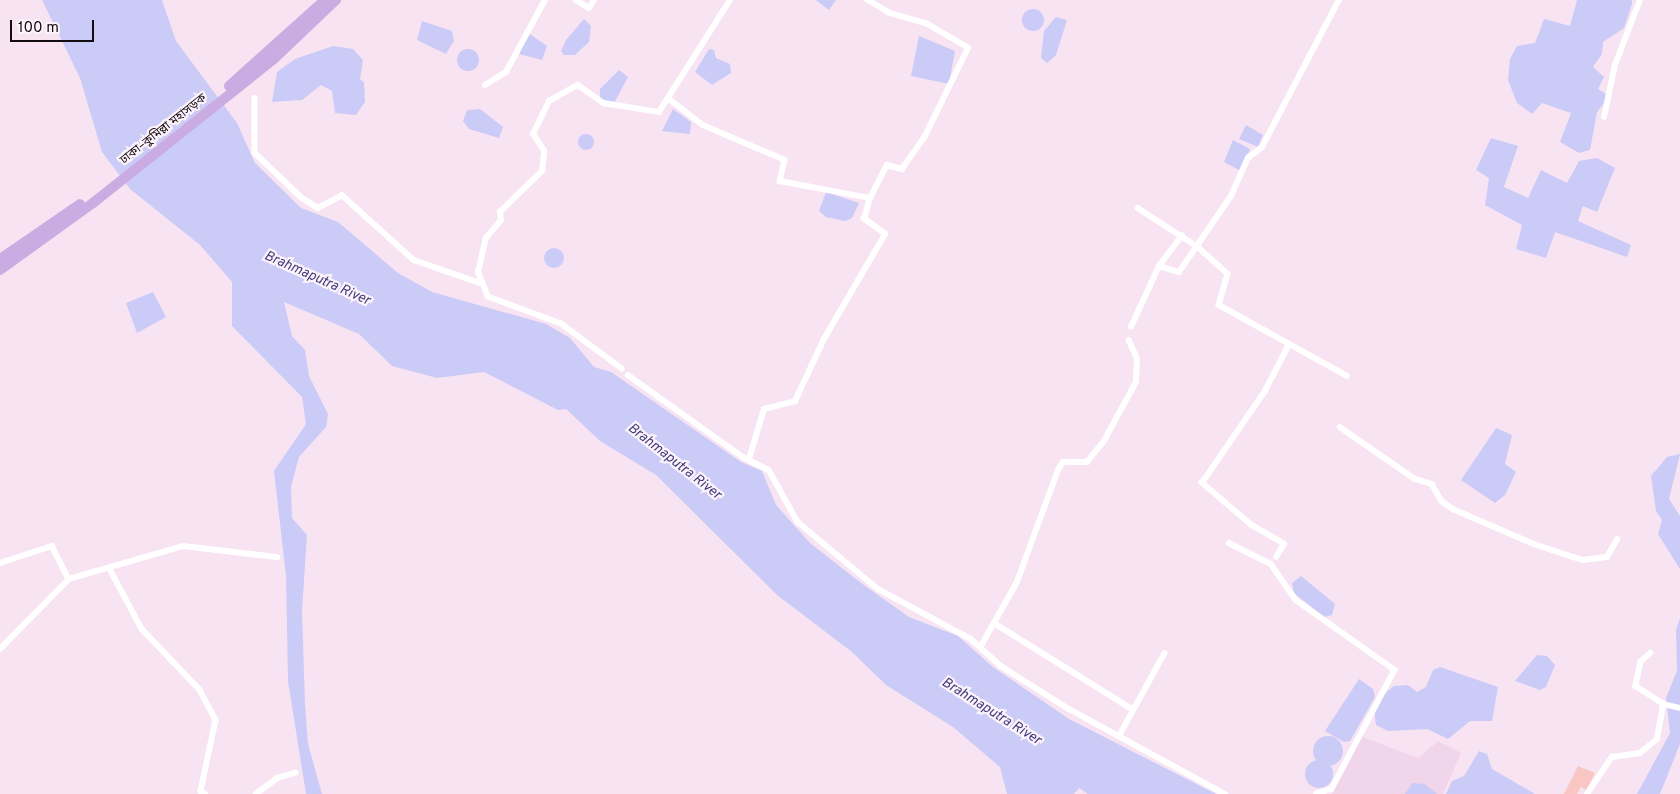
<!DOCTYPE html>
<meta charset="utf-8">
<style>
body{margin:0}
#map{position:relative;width:1680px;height:794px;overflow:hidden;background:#f8e3f3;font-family:Overpass,"Noto Sans Bengali",sans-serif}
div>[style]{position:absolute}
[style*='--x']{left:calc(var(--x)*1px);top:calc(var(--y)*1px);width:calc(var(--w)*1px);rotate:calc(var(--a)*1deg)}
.built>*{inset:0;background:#f0d5eb}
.green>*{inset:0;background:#fac6c3}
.water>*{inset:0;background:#cbcbf7}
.round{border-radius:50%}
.minor>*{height:5.5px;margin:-2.75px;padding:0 2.75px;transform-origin:2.75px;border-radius:2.75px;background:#fff}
.trunk>*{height:10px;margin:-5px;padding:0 5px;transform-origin:5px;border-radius:5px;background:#caace2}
span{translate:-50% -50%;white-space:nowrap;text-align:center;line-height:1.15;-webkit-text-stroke:4.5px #fdf4fb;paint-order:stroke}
.street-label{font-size:12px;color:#130c11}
.water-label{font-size:14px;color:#413b7c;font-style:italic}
.scale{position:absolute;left:10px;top:20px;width:84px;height:22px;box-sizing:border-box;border:2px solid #130c11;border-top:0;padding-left:6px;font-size:15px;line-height:18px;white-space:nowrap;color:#130c11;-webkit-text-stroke:4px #fdf4fb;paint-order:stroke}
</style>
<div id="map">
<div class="built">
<i style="clip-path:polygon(1360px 736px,1418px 758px,1438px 741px,1461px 753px,1443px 794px,1332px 794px)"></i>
</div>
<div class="green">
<i style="clip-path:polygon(1578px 766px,1595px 773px,1586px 790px,1581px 787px,1577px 794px,1564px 794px)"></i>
</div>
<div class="water">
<i style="clip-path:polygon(42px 0,162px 0,176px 41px,237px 123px,255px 163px,301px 208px,338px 222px,398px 273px,432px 292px,546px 324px,570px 338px,594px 367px,611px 372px,741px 462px,762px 471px,776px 505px,810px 543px,861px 583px,909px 617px,958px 636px,993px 667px,1069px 719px,1216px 794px,1088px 794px,1079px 788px,1074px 794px,1007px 794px,1000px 767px,953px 727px,886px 685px,852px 652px,777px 595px,656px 475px,600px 441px,566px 409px,558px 410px,484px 372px,437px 378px,392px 366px,359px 334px,284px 302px,292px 336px,305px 350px,309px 376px,328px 414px,326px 427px,299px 457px,291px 487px,292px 518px,307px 535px,302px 611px,305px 705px,308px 744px,322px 794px,306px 794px,288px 681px,286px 576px,274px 471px,306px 424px,302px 397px,232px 326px,232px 282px,200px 245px,130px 189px,102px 152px,80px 78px)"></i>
<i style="clip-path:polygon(816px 0,836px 0,829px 10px)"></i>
<i style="clip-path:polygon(1577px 0,1632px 0,1632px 4px,1624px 28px,1603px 42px,1602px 54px,1593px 67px,1604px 77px,1598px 89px,1606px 94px,1606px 101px,1597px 112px,1590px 150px,1579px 153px,1560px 142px,1571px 113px,1542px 103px,1532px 114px,1517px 103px,1508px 80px,1510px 59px,1517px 46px,1535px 43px,1544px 19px,1570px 26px)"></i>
<i class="round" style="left:1022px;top:9px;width:22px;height:22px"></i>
<i style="clip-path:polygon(1056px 17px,1067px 20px,1056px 55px,1047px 63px,1041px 58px,1044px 31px)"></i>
<i style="clip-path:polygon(584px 19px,591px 26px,589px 42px,575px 55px,564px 55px,561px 51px,566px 40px)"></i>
<i style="clip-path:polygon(422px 21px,452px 31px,454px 41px,446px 54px,417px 40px)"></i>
<i style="clip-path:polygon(530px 34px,547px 46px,542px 60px,519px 54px,518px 49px)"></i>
<i style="clip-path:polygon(919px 36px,955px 51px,949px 84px,911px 76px)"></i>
<i style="clip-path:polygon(333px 46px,353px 49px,363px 60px,360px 79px,364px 82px,365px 102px,356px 115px,335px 113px,332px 91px,321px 85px,302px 100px,272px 102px,277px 72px,295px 59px)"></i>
<i class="round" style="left:457px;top:49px;width:22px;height:22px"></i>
<i style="clip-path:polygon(709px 49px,714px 50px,716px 58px,730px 64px,731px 73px,712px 85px,695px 72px)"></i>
<i style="clip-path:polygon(619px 70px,628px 77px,614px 103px,609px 103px,600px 98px,600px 89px)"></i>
<i style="clip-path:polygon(480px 109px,503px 127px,499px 138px,469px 129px,463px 121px,467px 110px)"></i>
<i style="clip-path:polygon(673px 109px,691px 122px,690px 134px,662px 131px)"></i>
<i style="clip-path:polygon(1246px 125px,1263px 135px,1258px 147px,1239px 139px)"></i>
<i class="round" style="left:578px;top:134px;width:16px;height:16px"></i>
<i style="clip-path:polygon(1491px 138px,1518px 146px,1504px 187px,1528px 198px,1541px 170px,1567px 183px,1579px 161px,1597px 158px,1615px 168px,1597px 212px,1583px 206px,1578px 221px,1631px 245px,1627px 257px,1555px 232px,1546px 258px,1516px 249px,1522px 225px,1485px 205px,1489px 178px,1476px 170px)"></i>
<i style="clip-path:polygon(1233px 140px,1250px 149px,1241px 171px,1224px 162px)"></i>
<i style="clip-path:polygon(826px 192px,859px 203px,852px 218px,845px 221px,826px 217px,819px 211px)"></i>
<i class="round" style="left:544px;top:248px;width:20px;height:20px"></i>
<i style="clip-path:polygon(153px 292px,166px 317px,137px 333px,126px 303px)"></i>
<i style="clip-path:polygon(1496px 428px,1512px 435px,1505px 464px,1516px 472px,1505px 495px,1495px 503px,1461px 480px)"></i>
<i style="clip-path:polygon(1680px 454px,1669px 499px,1680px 516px,1680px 569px,1658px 534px,1662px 520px,1656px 511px,1651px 476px,1667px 457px)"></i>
<i style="clip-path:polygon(1301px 576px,1335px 604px,1332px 615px,1324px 617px,1294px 593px,1292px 583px)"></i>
<i style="clip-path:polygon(1680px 618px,1680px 744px,1660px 794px,1637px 794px,1670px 733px,1666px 698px,1677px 671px,1676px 630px)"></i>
<i style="clip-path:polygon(1537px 655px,1547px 656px,1555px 665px,1546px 687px,1540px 690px,1515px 681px)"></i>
<i style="clip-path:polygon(1440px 667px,1498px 687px,1492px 721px,1470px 721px,1448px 739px,1427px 729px,1388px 731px,1376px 725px,1374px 710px,1384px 694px,1394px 686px,1408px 685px,1417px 692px,1426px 687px,1433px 670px)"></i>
<i style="clip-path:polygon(1359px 679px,1373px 689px,1375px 697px,1350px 741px,1344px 742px,1325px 731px)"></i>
<i class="round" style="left:1313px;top:736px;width:30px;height:30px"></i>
<i style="clip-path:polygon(1479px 751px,1487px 754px,1492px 769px,1535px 794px,1446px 794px,1452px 781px,1464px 776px)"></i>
<i class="round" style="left:1305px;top:760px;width:28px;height:28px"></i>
<i style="clip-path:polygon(1412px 783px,1425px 784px,1437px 794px,1405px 794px)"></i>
</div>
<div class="minor">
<i style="--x:576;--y:0;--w:15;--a:32"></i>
<i style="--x:589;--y:8;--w:9;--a:-58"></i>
<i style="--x:485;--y:85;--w:25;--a:-32"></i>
<i style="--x:506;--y:72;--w:82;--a:-61.6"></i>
<i style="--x:255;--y:98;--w:55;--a:90"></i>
<i style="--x:255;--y:153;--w:64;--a:43.7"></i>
<i style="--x:301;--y:197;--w:20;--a:33"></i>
<i style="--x:318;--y:208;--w:27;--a:-28"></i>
<i style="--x:342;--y:195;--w:97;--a:42.1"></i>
<i style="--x:414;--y:260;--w:70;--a:19.2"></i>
<i style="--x:668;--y:98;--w:44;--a:37.6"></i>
<i style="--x:703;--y:125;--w:89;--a:23.1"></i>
<i style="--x:785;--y:160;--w:22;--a:103"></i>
<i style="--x:780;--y:181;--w:92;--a:10.7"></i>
<i style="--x:870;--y:198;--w:37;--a:-63"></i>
<i style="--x:887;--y:165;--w:16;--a:15"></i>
<i style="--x:902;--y:169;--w:38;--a:-55"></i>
<i style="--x:924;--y:138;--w:100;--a:-63.9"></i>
<i style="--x:968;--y:48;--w:48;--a:-149.7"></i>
<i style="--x:927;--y:24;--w:40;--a:-164"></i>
<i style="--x:889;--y:13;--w:26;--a:-149"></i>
<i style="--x:1604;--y:117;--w:53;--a:-78.1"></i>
<i style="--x:1615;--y:65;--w:70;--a:-69"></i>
<i style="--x:1138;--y:208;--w:72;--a:33"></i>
<i style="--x:1198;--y:247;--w:40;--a:42"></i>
<i style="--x:1228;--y:274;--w:32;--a:106"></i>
<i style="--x:1219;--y:305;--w:146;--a:29"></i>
<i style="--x:1159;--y:266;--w:38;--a:-53"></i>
<i style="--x:1131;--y:327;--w:67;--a:-65.3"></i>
<i style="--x:1159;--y:266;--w:21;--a:17"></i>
<i style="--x:1179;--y:272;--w:92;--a:-55.6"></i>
<i style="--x:1231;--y:196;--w:42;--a:-65.9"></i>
<i style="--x:1248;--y:158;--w:18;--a:-38"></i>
<i style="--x:1262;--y:147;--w:166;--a:-62.4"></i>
<i style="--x:622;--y:369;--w:76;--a:-143.6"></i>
<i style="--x:561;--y:324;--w:78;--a:-159.7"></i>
<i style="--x:488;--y:297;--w:27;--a:-112"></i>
<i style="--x:478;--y:272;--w:35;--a:-77"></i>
<i style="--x:486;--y:238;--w:23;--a:-50"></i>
<i style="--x:501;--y:220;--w:8;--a:-97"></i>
<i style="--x:500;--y:212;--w:59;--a:-44.3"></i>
<i style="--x:542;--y:171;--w:20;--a:-84"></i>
<i style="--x:544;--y:151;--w:20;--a:-123"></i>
<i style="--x:533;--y:134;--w:37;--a:-64"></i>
<i style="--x:549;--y:101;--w:33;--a:-29"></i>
<i style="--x:578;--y:85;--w:32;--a:35"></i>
<i style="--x:604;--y:103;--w:56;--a:9.3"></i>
<i style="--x:659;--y:112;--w:133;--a:-57.6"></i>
<i style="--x:628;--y:375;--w:141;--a:35.5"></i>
<i style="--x:743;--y:457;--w:29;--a:27"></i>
<i style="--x:769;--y:470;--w:60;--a:60.9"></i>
<i style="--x:798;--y:522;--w:104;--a:39.9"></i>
<i style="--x:878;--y:589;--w:106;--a:28.3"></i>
<i style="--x:971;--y:639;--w:40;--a:42"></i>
<i style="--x:1001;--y:666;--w:80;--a:32.3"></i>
<i style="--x:1069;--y:709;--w:178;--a:28.6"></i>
<i style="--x:1340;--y:427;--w:91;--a:34.7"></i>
<i style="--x:1415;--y:479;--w:18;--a:16"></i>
<i style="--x:1432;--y:484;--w:20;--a:60"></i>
<i style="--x:1442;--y:501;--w:14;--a:36"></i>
<i style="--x:1453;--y:509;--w:88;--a:23.4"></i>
<i style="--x:1534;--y:544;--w:52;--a:18.1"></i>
<i style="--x:1583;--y:560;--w:24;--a:-7"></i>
<i style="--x:1607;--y:557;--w:20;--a:-60"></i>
<i style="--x:749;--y:459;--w:52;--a:-73.3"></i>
<i style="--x:764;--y:409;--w:32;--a:-14"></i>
<i style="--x:795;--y:401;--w:68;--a:-64.9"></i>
<i style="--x:824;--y:339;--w:121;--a:-59.8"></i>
<i style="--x:885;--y:234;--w:26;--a:-144"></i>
<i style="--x:864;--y:219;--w:22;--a:-74"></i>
<i style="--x:1229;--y:543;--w:47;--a:26.6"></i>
<i style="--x:1271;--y:564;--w:44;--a:55.2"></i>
<i style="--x:1296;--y:600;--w:121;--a:35.3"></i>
<i style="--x:1395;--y:670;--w:135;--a:117.9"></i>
<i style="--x:1332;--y:789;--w:16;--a:162"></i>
<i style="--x:1276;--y:557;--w:15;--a:-58"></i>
<i style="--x:1284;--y:544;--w:38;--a:-150"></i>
<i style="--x:1251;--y:525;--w:65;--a:-139.4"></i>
<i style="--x:1202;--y:483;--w:112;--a:-55.6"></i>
<i style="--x:1265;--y:391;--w:51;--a:-62.9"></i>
<i style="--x:0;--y:563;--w:55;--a:-18.1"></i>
<i style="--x:52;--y:546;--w:37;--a:63"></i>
<i style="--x:110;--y:569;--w:68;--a:61.9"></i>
<i style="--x:142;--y:629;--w:84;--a:46.4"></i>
<i style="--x:200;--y:690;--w:34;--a:62"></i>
<i style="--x:216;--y:720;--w:73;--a:101.9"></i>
<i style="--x:201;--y:791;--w:5;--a:37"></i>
<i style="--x:994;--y:623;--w:163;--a:31.9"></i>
<i style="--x:981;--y:646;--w:73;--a:-60.6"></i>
<i style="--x:1017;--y:582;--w:119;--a:-69.9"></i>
<i style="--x:1058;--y:470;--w:9;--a:-58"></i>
<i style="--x:1063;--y:462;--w:24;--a:0"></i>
<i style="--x:1087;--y:462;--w:27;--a:-51"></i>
<i style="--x:1104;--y:441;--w:67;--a:-61.5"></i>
<i style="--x:1136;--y:382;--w:23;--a:-88"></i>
<i style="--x:1137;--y:359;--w:20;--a:-114"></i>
<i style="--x:0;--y:649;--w:98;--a:-45.4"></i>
<i style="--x:69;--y:579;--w:119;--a:-16.1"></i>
<i style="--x:183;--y:546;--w:95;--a:6.7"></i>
<i style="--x:1651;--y:653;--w:13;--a:138"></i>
<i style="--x:1641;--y:662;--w:25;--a:102"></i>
<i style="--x:1636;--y:686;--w:33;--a:33"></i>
<i style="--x:1119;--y:736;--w:94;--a:-61.2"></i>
<i style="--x:256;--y:794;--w:26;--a:-37"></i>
<i style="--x:277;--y:778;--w:19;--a:-16"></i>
<i style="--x:1587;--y:794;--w:45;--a:-56"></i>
<i style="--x:1612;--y:757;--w:28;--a:-8"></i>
<i style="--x:1640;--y:753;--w:22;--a:-39"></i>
<i style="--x:1657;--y:739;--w:36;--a:-80"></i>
<i style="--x:1663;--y:704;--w:17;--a:13"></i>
</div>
<div class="trunk">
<i style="--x:229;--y:86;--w:129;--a:-41.9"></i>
<i style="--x:0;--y:259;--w:97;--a:-34.5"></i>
<i style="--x:0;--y:270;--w:115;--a:-35.8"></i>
<i style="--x:93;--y:203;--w:231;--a:-38.5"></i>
<i style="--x:274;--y:59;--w:86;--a:-43.6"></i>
</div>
<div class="street-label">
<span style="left:164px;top:130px;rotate:-38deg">ঢাকা–কুমিল্লা মহাসড়ক</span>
</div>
<div class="water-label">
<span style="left:317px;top:279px;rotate:24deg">Brahmaputra River</span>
<span style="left:674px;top:462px;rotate:38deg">Brahmaputra River</span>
<span style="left:991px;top:712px;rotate:32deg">Brahmaputra River</span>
</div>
<div class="scale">100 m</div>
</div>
